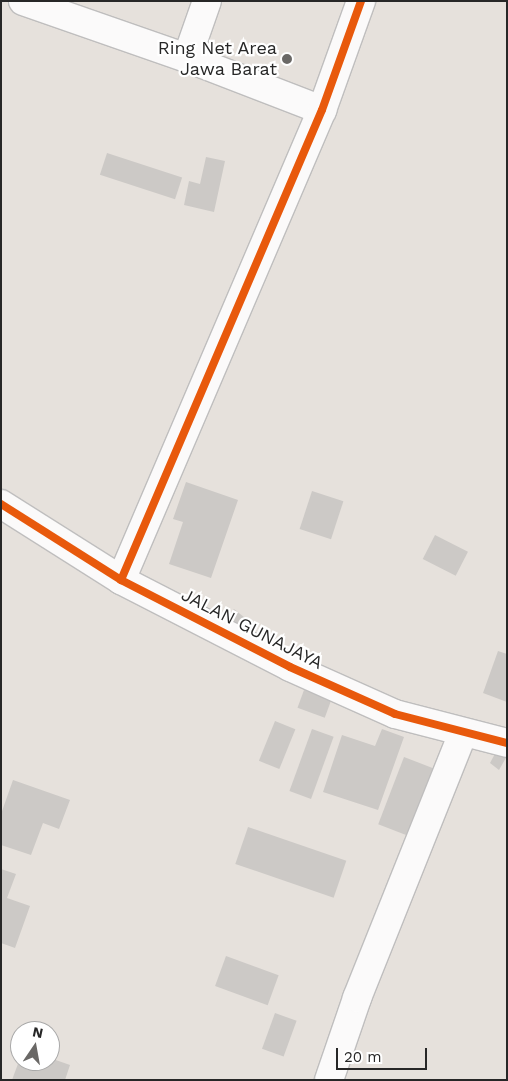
<!DOCTYPE html>
<style>
body{margin:0}
#map{position:relative;width:508px;height:1081px;overflow:hidden;background:#e6e1dc;font-family:"Work Sans",sans-serif}
div>[style]{position:absolute}
[style*='--x']{left:calc(var(--x)*1px);top:calc(var(--y)*1px);width:calc(var(--w)*1px);rotate:calc(var(--a)*1deg)}
.building>*{inset:0;background:#ccc9c6;transform-origin:0 0}
.roads{filter:drop-shadow(1px 0 #bfbebe) drop-shadow(-1px 0 #bfbebe) drop-shadow(0 1px #bfbebe) drop-shadow(0 -1px #bfbebe)}
.street>*{height:28px;margin:-14px;padding:0 14px;transform-origin:14px;border-radius:14px;background:#fbfafa}
.cycleway>*{height:8px;margin:-4px;padding:0 4px;transform-origin:4px;border-radius:4px;background:#e8590c}
.dots>*{width:14px;height:14px;translate:-50% -50%;box-sizing:border-box;border:2px solid #fff;border-radius:50%}
span{translate:-50% -50%;white-space:nowrap;text-align:center;line-height:1.15;-webkit-text-stroke:4.5px #fff;paint-order:stroke}
.poi-label{font-size:18px;color:#272727}
.right{translate:-100% -50%;text-align:right}
.street-label{font-size:18px;color:#272727}
.frame{position:absolute;inset:0;border:2px solid #272727;pointer-events:none}
.north{position:absolute;left:10px;top:1021px;width:50px;height:50px;box-sizing:border-box;background:#fff;border:1px solid #a9a9a9;border-radius:50%;rotate:12deg;font-size:14px;font-weight:700;line-height:20px;text-align:center;color:#272727}
.north::after{content:'';display:block;margin:auto;width:18px;height:22px;background:#6a6866;clip-path:polygon(50% 0,100% 100%,50% 72%,0 100%)}
.scale{position:absolute;left:336px;top:1048px;width:91px;height:22px;box-sizing:border-box;border:2px solid #272727;border-top:0;padding-left:6px;font-size:15px;line-height:18px;white-space:nowrap;color:#272727;-webkit-text-stroke:4px #fff;paint-order:stroke}
</style>
<div id="map">
<div class="building">
<i style="left:107px;top:153px;width:79px;height:23px;rotate:18deg"></i>
<i style="clip-path:polygon(206px 157px,225px 161px,214px 212px,184px 205px,189px 181px,200px 184px)"></i>
<i style="clip-path:polygon(186px 482px,238px 500px,211px 578px,169px 564px,183px 522px,173px 519px)"></i>
<i style="left:312px;top:491px;width:33px;height:40px;rotate:18deg"></i>
<i style="left:435px;top:535px;width:37px;height:27px;rotate:27deg"></i>
<i style="left:234px;top:609px;width:19px;height:9px;rotate:39deg"></i>
<i style="clip-path:polygon(498px 651px,507px 654px,507px 702px,483px 693px)"></i>
<i style="left:304px;top:690px;width:29px;height:19px;rotate:20deg"></i>
<i style="left:275px;top:721px;width:22px;height:43px;rotate:22deg"></i>
<i style="left:312px;top:729px;width:23px;height:66px;rotate:20deg"></i>
<i style="clip-path:polygon(382px 729px,404px 737px,378px 810px,323px 792px,342px 735px,375px 746px)"></i>
<i style="clip-path:polygon(497px 750px,507px 756px,499px 770px,490px 763px)"></i>
<i style="left:404px;top:757px;width:34px;height:72px;rotate:21deg"></i>
<i style="clip-path:polygon(13px 780px,70px 800px,59px 829px,43px 823px,31px 855px,1px 845px,1px 814px)"></i>
<i style="left:248px;top:827px;width:104px;height:39px;rotate:19deg"></i>
<i style="clip-path:polygon(1px 869px,16px 874px,7px 898px,30px 906px,15px 948px,1px 943px)"></i>
<i style="left:226px;top:956px;width:56px;height:32px;rotate:20deg"></i>
<i style="left:275px;top:1013px;width:23px;height:38px;rotate:20deg"></i>
<i style="clip-path:polygon(50px 1058px,70px 1065px,65px 1080px,12px 1080px,19px 1061px)"></i>
</div>
<div class="roads">
<div class="street">
<i style="--x:23;--y:1;--w:174;--a:19.2"></i>
<i style="--x:187;--y:58;--w:60;--a:-70.7"></i>
<i style="--x:187;--y:58;--w:145;--a:21.1"></i>
<i style="--x:1;--y:504;--w:142;--a:32.3"></i>
<i style="--x:121;--y:580;--w:190;--a:27.2"></i>
<i style="--x:290;--y:667;--w:115;--a:24.1"></i>
<i style="--x:395;--y:714;--w:116;--a:14.5"></i>
<i style="--x:121;--y:580;--w:511;--a:-66.85"></i>
<i style="--x:322;--y:110;--w:116;--a:-70.3"></i>
<i style="--x:329;--y:1080;--w:87;--a:-71.1"></i>
<i style="--x:357;--y:998;--w:285;--a:-68.2"></i>
</div>
</div>
<div class="cycleway">
<i style="--x:1;--y:504;--w:142;--a:32.3"></i>
<i style="--x:121;--y:580;--w:190;--a:27.2"></i>
<i style="--x:290;--y:667;--w:115;--a:24.1"></i>
<i style="--x:395;--y:714;--w:116;--a:14.5"></i>
<i style="--x:121;--y:580;--w:511;--a:-66.85"></i>
<i style="--x:322;--y:110;--w:116;--a:-70.3"></i>
</div>
<div class="dots">
<i style="left:287px;top:59px;background:#6a6866"></i>
</div>
<div class="poi-label">
<span class="right" style="left:277px;top:59px">Ring Net Area<br>Jawa Barat</span>
</div>
<div class="street-label">
<span style="left:252px;top:629px;rotate:27deg">JALAN GUNAJAYA</span>
</div>
<div class="frame"></div>
<div class="north">N</div>
<div class="scale">20 m</div>
</div>
